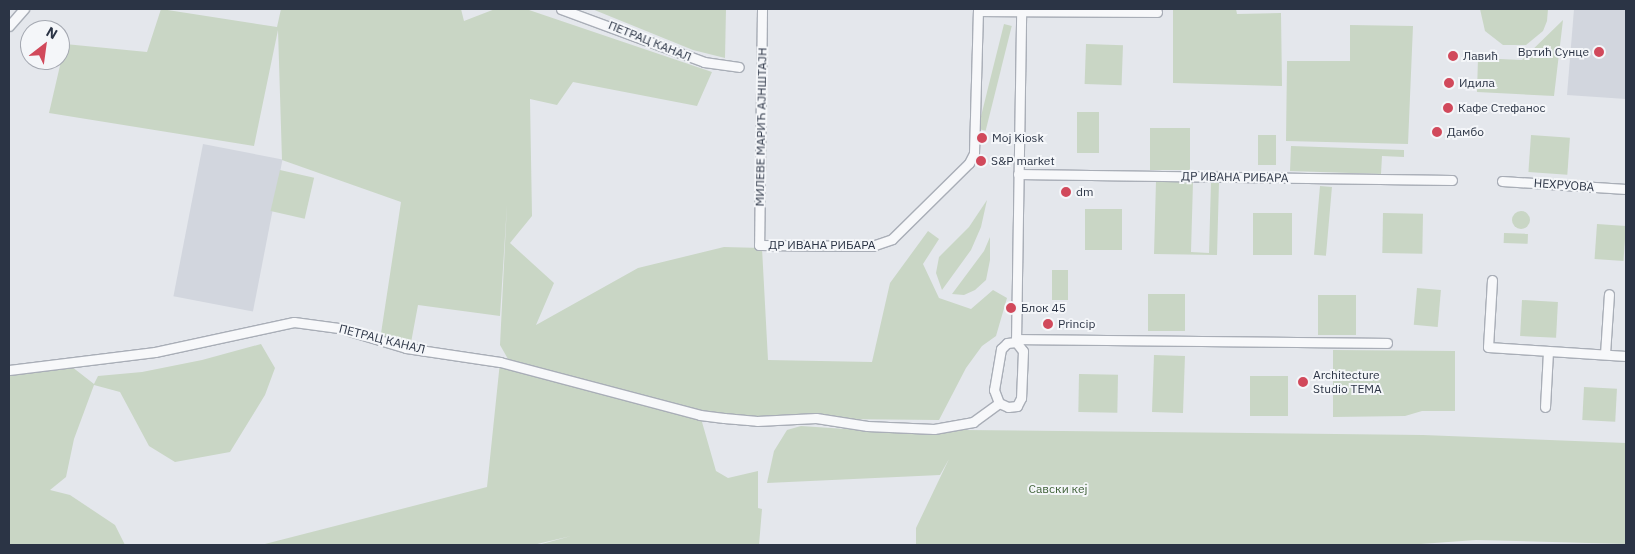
<!DOCTYPE html>
<meta charset="utf-8">
<style>
body{margin:0}
#map{position:relative;width:1635px;height:554px;overflow:hidden;background:#e4e7ec;font-family:"IBM Plex Sans",sans-serif}
div>[style]{position:absolute}
[style*='--x']{left:calc(var(--x)*1px);top:calc(var(--y)*1px);width:calc(var(--w)*1px);rotate:calc(var(--a)*1deg)}
.built>*{inset:0;background:#d2d6de;transform-origin:0 0}
.green>*{inset:0;background:#c9d6c5;transform-origin:0 0}
.round{border-radius:50%}
.roads{filter:drop-shadow(1px 0 #a9aeb7) drop-shadow(-1px 0 #a9aeb7) drop-shadow(0 1px #a9aeb7) drop-shadow(0 -1px #a9aeb7)}
.minor>*{height:9px;margin:-4.5px;padding:0 4.5px;transform-origin:4.5px;border-radius:4.5px;background:#f7f8fa}
.dots>*{width:14px;height:14px;translate:-50% -50%;box-sizing:border-box;border:2px solid #f4f6f9;border-radius:50%}
span{translate:-50% -50%;white-space:nowrap;text-align:center;line-height:1.15;-webkit-text-stroke:4px #f4f6f9;paint-order:stroke}
.street-label{font-size:12px;color:#2b3445}
.poi-label{font-size:12px;color:#2b3445}
.right{translate:-100% -50%;text-align:right}
.left{translate:0 -50%;text-align:left}
.park-label{font-size:12px;color:#3f6138}
.frame{position:absolute;inset:0;border:10px solid #2b3445;pointer-events:none}
.north{position:absolute;left:20px;top:20px;width:50px;height:50px;box-sizing:border-box;background:#f4f6f9;border:1px solid #a4a8b1;border-radius:50%;rotate:30deg;font-size:14px;font-weight:700;line-height:20px;text-align:center;color:#2b3445}
.north::after{content:'';display:block;margin:auto;width:18px;height:22px;background:#d1495b;clip-path:polygon(50% 0,100% 100%,50% 72%,0 100%)}
</style>
<div id="map">
<div class="built">
<i style="clip-path:polygon(1574px 9px,1626px 9px,1626px 99px,1567px 95px)"></i>
<i style="left:203px;top:144px;width:81px;height:155px;rotate:11deg"></i>
</div>
<div class="green">
<i style="clip-path:polygon(161px 9px,277px 27px,281px 9px,461px 9px,464px 21px,495px 9px,526px 9px,712px 72px,697px 106px,573px 82px,557px 105px,530px 99px,532px 216px,510px 243px,554px 283px,536px 325px,638px 268px,724px 247px,762px 248px,768px 360px,872px 362px,890px 283px,928px 231px,939px 239px,923px 264px,939px 298px,971px 309px,993px 290px,1007px 298px,996px 336px,982px 346px,966px 368px,939px 420px,724px 418px,508px 359px,500px 345px,507px 204px,500px 316px,418px 305px,410px 348px,380px 340px,401px 202px,282px 160px,278px 30px,254px 146px,49px 113px,65px 44px,147px 52px)"></i>
<i style="clip-path:polygon(592px 9px,726px 9px,725px 58px,693px 50px)"></i>
<i style="clip-path:polygon(1173px 9px,1236px 9px,1237px 14px,1281px 13px,1282px 86px,1173px 83px)"></i>
<i style="clip-path:polygon(1480px 9px,1548px 9px,1547px 21px,1543px 31px,1526px 45px,1503px 45px,1485px 31px)"></i>
<i style="clip-path:polygon(1563px 20px,1554px 96px,1477px 92px,1478px 58px,1522px 60px)"></i>
<i style="left:1004px;top:24px;width:8px;height:108px;rotate:14deg"></i>
<i style="clip-path:polygon(1350px 25px,1413px 26px,1408px 144px,1286px 141px,1287px 61px,1350px 61px)"></i>
<i style="left:1086px;top:44px;width:37px;height:40px;rotate:2deg"></i>
<i style="left:1077px;top:112px;width:22px;height:41px"></i>
<i style="left:1150px;top:128px;width:40px;height:42px"></i>
<i style="left:1258px;top:135px;width:18px;height:30px"></i>
<i style="left:1531px;top:135px;width:39px;height:37px;rotate:4deg"></i>
<i style="clip-path:polygon(1291px 146px,1404px 150px,1404px 157px,1382px 156px,1381px 174px,1290px 171px)"></i>
<i style="left:280px;top:170px;width:35px;height:42px;rotate:13deg"></i>
<i style="clip-path:polygon(1156px 181px,1193px 182px,1191px 252px,1209px 253px,1211px 182px,1219px 182px,1217px 255px,1154px 254px)"></i>
<i style="left:1320px;top:186px;width:12px;height:69px;rotate:5deg"></i>
<i style="clip-path:polygon(987px 200px,981px 227px,971px 250px,942px 290px,936px 273px,939px 257px,969px 227px)"></i>
<i style="left:1085px;top:209px;width:37px;height:41px"></i>
<i class="round" style="left:1512px;top:211px;width:18px;height:18px"></i>
<i style="left:1253px;top:213px;width:39px;height:42px"></i>
<i style="left:1383px;top:213px;width:40px;height:40px;rotate:1deg"></i>
<i style="left:1597px;top:224px;width:29px;height:35px;rotate:4deg"></i>
<i style="left:1504px;top:233px;width:24px;height:10px;rotate:2deg"></i>
<i style="clip-path:polygon(990px 237px,990px 260px,986px 280px,975px 290px,964px 295px,952px 294px,984px 251px)"></i>
<i style="left:1052px;top:270px;width:16px;height:30px"></i>
<i style="left:1417px;top:288px;width:24px;height:37px;rotate:5deg"></i>
<i style="left:1148px;top:294px;width:37px;height:37px"></i>
<i style="left:1318px;top:295px;width:38px;height:40px"></i>
<i style="left:1522px;top:300px;width:36px;height:36px;rotate:3deg"></i>
<i style="clip-path:polygon(261px 344px,275px 368px,265px 395px,230px 452px,175px 462px,149px 446px,120px 392px,94px 385px,74px 439px,66px 477px,50px 490px,70px 495px,115px 525px,125px 545px,9px 545px,9px 370px,67px 363px,94px 384px,98px 376px,142px 372px,202px 360px)"></i>
<i style="clip-path:polygon(1333px 350px,1455px 351px,1455px 411px,1422px 411px,1405px 416px,1333px 417px)"></i>
<i style="left:1154px;top:355px;width:31px;height:57px;rotate:2deg"></i>
<i style="clip-path:polygon(500px 362px,700px 415px,716px 471px,728px 478px,758px 471px,758px 508px,762px 509px,759px 545px,538px 545px,571px 536px,533px 545px,261px 545px,487px 487px)"></i>
<i style="left:1079px;top:374px;width:39px;height:38px;rotate:1deg"></i>
<i style="left:1250px;top:376px;width:38px;height:40px"></i>
<i style="left:1584px;top:387px;width:33px;height:33px;rotate:3deg"></i>
<i style="clip-path:polygon(801px 426px,906px 433px,963px 430px,1423px 435px,1626px 443px,1626px 544px,1476px 540px,1407px 545px,916px 545px,916px 528px,949px 459px,940px 475px,767px 483px,774px 451px,787px 430px)"></i>
</div>
<div class="roads">
<div class="minor">
<i style="--x:561;--y:9;--w:153;--a:20.3"></i>
<i style="--x:704;--y:62;--w:35;--a:8"></i>
<i style="--x:762;--y:9;--w:236;--a:90.7"></i>
<i style="--x:759;--y:245;--w:113;--a:0.5"></i>
<i style="--x:872;--y:246;--w:21;--a:-19"></i>
<i style="--x:892;--y:239;--w:108;--a:-44.6"></i>
<i style="--x:969;--y:163;--w:11;--a:-63"></i>
<i style="--x:974;--y:153;--w:144;--a:-88.4"></i>
<i style="--x:978;--y:11;--w:179;--a:0.3"></i>
<i style="--x:9;--y:26;--w:23;--a:-49"></i>
<i style="--x:1018;--y:174;--w:434;--a:0.8"></i>
<i style="--x:1502;--y:181;--w:124;--a:3.7"></i>
<i style="--x:1492;--y:280;--w:67;--a:93.4"></i>
<i style="--x:1488;--y:347;--w:138;--a:3.7"></i>
<i style="--x:1016;--y:339;--w:371;--a:0.6"></i>
<i style="--x:1016;--y:342;--w:333;--a:-89.1"></i>
<i style="--x:1016;--y:342;--w:11;--a:52"></i>
<i style="--x:1023;--y:351;--w:47;--a:92.4"></i>
<i style="--x:1021;--y:398;--w:9;--a:117"></i>
<i style="--x:1017;--y:406;--w:9;--a:174"></i>
<i style="--x:1008;--y:407;--w:10;--a:-156"></i>
<i style="--x:999;--y:403;--w:14;--a:-111"></i>
<i style="--x:994;--y:390;--w:42;--a:-80.3"></i>
<i style="--x:1001;--y:349;--w:8;--a:-45"></i>
<i style="--x:1007;--y:343;--w:9;--a:-6"></i>
<i style="--x:1605;--y:354;--w:60;--a:-86.2"></i>
<i style="--x:9;--y:370;--w:147;--a:-7"></i>
<i style="--x:155;--y:352;--w:142;--a:-12.2"></i>
<i style="--x:294;--y:322;--w:45;--a:7.6"></i>
<i style="--x:339;--y:328;--w:70;--a:16.6"></i>
<i style="--x:406;--y:348;--w:95;--a:8.5"></i>
<i style="--x:500;--y:362;--w:207;--a:14.8"></i>
<i style="--x:700;--y:415;--w:24;--a:7"></i>
<i style="--x:724;--y:418;--w:33;--a:5"></i>
<i style="--x:757;--y:421;--w:59;--a:-2.9"></i>
<i style="--x:816;--y:418;--w:52;--a:8.9"></i>
<i style="--x:867;--y:426;--w:67;--a:2.6"></i>
<i style="--x:934;--y:429;--w:40;--a:-10"></i>
<i style="--x:973;--y:422;--w:32;--a:-36"></i>
<i style="--x:1545;--y:407;--w:56;--a:-86.9"></i>
</div>
</div>
<div class="dots">
<i style="left:1599px;top:52px;background:#d1495b"></i>
<i style="left:1453px;top:56px;background:#d1495b"></i>
<i style="left:1449px;top:83px;background:#d1495b"></i>
<i style="left:1448px;top:108px;background:#d1495b"></i>
<i style="left:1437px;top:132px;background:#d1495b"></i>
<i style="left:982px;top:138px;background:#d1495b"></i>
<i style="left:981px;top:161px;background:#d1495b"></i>
<i style="left:1066px;top:192px;background:#d1495b"></i>
<i style="left:1011px;top:308px;background:#d1495b"></i>
<i style="left:1048px;top:324px;background:#d1495b"></i>
<i style="left:1303px;top:382px;background:#d1495b"></i>
</div>
<div class="street-label">
<span style="left:650px;top:41px;rotate:22deg">ПЕТРАЦ КАНАЛ</span>
<span style="left:761px;top:127px;rotate:-89deg">МИЛЕВЕ МАРИЋ АЈНШТАЈН</span>
<span style="left:1235px;top:177px;rotate:1deg">ДР ИВАНА РИБАРА</span>
<span style="left:1564px;top:185px;rotate:4deg">НЕХРУОВА</span>
<span style="left:822px;top:245px">ДР ИВАНА РИБАРА</span>
<span style="left:382px;top:339px;rotate:14deg">ПЕТРАЦ КАНАЛ</span>
</div>
<div class="poi-label">
<span class="right" style="left:1589px;top:52px">Вртић Сунце</span>
<span class="left" style="left:1463px;top:56px">Лавић</span>
<span class="left" style="left:1459px;top:83px">Идила</span>
<span class="left" style="left:1458px;top:108px">Кафе Стефанос</span>
<span class="left" style="left:1447px;top:132px">Дамбо</span>
<span class="left" style="left:992px;top:138px">Moj Kiosk</span>
<span class="left" style="left:991px;top:161px">S&amp;P market</span>
<span class="left" style="left:1076px;top:192px">dm</span>
<span class="left" style="left:1021px;top:308px">Блок 45</span>
<span class="left" style="left:1058px;top:324px">Princip</span>
<span class="left" style="left:1313px;top:382px">Architecture<br>Studio TEMA</span>
</div>
<div class="park-label">
<span style="left:1058px;top:489px">Савски кеј</span>
</div>
<div class="frame"></div>
<div class="north">N</div>
</div>
